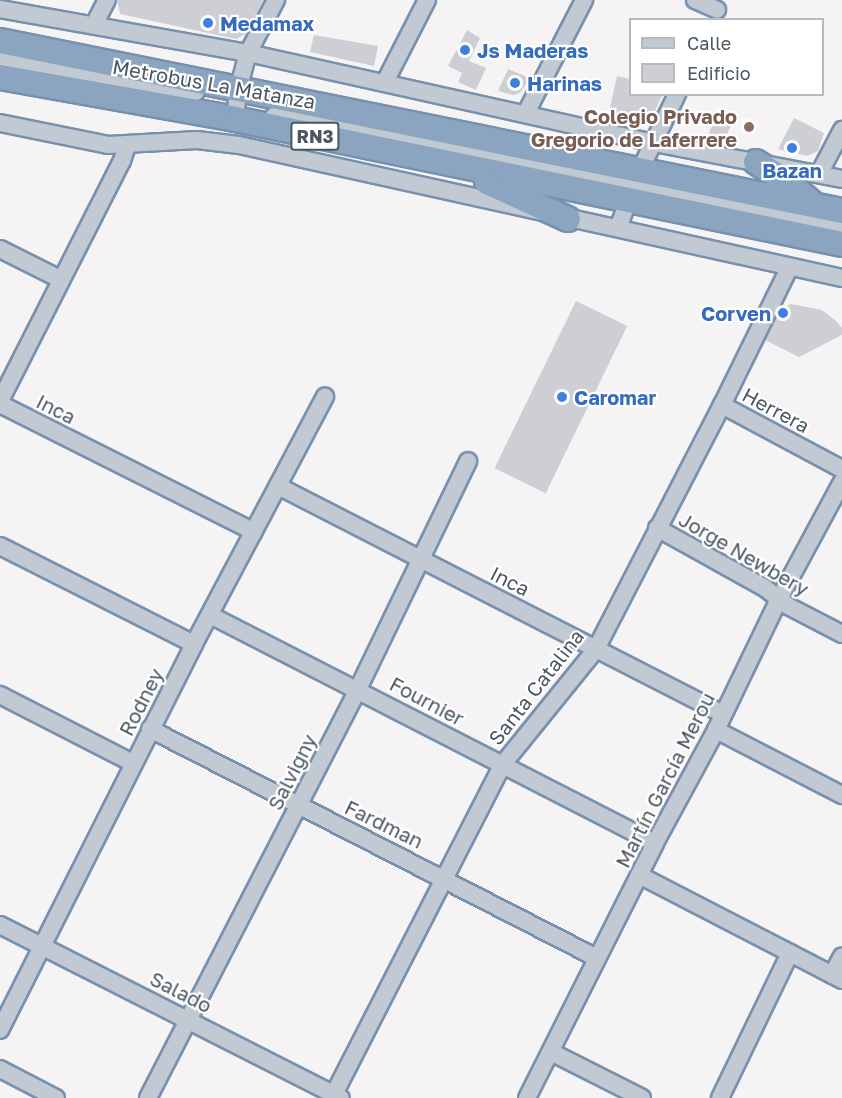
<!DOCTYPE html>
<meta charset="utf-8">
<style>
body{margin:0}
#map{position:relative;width:842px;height:1098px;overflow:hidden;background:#f5f3f3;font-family:"Golos Text",sans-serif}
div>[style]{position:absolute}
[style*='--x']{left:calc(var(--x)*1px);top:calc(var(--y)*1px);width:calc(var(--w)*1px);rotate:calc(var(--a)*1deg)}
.building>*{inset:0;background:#cdcfd5;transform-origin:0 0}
.roads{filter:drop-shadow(2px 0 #7690ad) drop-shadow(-2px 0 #7690ad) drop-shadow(0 2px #7690ad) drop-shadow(0 -2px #7690ad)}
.minor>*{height:16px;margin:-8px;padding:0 8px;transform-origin:8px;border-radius:8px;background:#c1cad2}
.highway>*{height:24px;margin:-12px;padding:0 12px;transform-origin:12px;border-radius:12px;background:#8ba5c1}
.dots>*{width:16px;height:16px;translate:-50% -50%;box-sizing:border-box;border:3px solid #fff;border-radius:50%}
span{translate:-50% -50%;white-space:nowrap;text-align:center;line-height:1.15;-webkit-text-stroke:4.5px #fff;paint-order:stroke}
.shield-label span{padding:2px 4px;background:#fff;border:2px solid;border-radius:4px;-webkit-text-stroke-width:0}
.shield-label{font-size:18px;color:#4a5661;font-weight:700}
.shop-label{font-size:20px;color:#366cbe;font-weight:700}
.left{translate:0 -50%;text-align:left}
.right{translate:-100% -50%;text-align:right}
.street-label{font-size:20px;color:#4a5661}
.education-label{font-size:20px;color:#785e54;font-weight:700}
.legend{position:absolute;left:629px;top:18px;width:195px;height:78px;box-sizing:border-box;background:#fff;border:2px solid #b7bbc0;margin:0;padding:8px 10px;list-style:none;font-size:18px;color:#4a5661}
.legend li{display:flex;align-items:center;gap:12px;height:30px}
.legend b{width:30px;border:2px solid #b7bbc0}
</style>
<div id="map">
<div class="building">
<i style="clip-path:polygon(117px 0,263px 0,247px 33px,236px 39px,120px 14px)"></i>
<i style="clip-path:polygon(467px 30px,480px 38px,469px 61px,486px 68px,476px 90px,458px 82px,462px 73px,448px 66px)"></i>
<i style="clip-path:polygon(314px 35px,378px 46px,374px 66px,310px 52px)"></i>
<i style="clip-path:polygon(508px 69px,530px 78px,520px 93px,513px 95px,498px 91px)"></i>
<i style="clip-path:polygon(617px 76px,630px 79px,630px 94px,663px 94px,653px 115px,643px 120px,609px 112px)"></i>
<i style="left:718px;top:113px;width:17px;height:22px;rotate:25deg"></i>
<i style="clip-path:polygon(794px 118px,824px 133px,818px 151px,807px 156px,778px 149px)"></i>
<i style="left:576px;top:301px;width:57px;height:186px;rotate:26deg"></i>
<i style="clip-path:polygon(791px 304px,822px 310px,836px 321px,842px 328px,842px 335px,799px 357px,765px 340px,780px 309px)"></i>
</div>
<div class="roads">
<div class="minor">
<i style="--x:695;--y:0;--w:24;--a:24"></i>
<i style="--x:0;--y:9;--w:252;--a:10.1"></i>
<i style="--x:248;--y:53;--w:416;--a:12.5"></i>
<i style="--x:654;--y:143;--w:191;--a:10.8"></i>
<i style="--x:94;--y:25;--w:28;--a:-63"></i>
<i style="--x:0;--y:57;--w:199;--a:10.1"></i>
<i style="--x:385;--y:82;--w:92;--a:-62.9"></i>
<i style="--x:526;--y:113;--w:127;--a:-62.8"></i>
<i style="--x:274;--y:116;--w:154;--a:9.7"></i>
<i style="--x:426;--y:142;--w:185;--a:11.9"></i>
<i style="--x:607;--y:180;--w:16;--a:18"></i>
<i style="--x:235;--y:119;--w:29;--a:-84"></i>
<i style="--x:238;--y:90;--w:38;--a:-75"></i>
<i style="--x:248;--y:53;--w:60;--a:-62.2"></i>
<i style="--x:0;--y:123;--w:110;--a:11.5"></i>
<i style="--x:108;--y:145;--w:89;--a:-3.2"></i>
<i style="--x:197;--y:140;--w:42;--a:6.8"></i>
<i style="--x:239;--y:145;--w:617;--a:12.44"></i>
<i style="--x:612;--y:174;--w:55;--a:18.1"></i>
<i style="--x:664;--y:191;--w:182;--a:11.4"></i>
<i style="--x:819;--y:174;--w:50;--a:-62.4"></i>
<i style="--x:618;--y:228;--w:62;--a:-69.2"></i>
<i style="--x:640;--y:170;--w:85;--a:-64"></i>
<i style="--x:0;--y:249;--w:67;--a:26.6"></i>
<i style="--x:0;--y:401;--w:269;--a:-63.1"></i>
<i style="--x:122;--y:161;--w:16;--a:-72"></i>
<i style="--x:0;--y:404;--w:284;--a:26.7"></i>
<i style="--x:722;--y:405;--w:136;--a:28.1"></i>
<i style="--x:278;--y:486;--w:500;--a:27.13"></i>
<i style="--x:657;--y:528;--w:124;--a:29.1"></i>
<i style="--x:765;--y:588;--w:29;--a:38"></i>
<i style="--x:788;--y:606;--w:61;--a:27.4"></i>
<i style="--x:0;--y:546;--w:217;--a:26.8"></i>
<i style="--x:210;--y:615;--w:500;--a:27.13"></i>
<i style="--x:0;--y:695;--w:149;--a:27.1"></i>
<i style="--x:150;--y:729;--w:502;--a:27.13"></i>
<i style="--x:716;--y:730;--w:142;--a:27.3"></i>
<i style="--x:639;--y:875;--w:229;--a:27.3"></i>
<i style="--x:0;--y:925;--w:382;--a:26.9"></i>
<i style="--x:832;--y:975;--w:21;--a:-62"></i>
<i style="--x:0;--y:1030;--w:432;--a:-63.3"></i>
<i style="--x:194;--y:644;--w:280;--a:-62.1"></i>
<i style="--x:551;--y:1052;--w:102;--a:26.8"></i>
<i style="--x:0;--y:1069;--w:63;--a:27.4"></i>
<i style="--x:148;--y:1098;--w:460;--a:-62.8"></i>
<i style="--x:358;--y:689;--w:253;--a:-64.2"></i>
<i style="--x:332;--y:1098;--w:375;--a:-62.9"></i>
<i style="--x:503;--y:764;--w:148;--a:-51"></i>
<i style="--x:596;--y:649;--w:275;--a:-62.7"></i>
<i style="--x:722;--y:405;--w:153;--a:-63.9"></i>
<i style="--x:527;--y:1098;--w:285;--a:-63.3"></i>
<i style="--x:655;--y:843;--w:128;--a:-61.6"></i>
<i style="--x:716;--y:730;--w:145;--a:-64.3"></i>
<i style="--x:779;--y:599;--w:133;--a:-61.7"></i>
<i style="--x:720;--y:1098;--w:161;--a:-64.2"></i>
</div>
<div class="highway">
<i style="--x:0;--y:41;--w:859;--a:11.41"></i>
<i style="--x:0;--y:77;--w:239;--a:10.1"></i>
<i style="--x:235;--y:119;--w:620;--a:11.64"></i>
<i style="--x:756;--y:162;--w:40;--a:32.9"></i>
<i style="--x:790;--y:184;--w:30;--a:41"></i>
<i style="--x:487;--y:182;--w:89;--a:24.6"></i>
</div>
</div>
<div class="dots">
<i style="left:208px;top:23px;background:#3f7fe0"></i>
<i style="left:465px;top:50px;background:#3f7fe0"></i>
<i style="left:515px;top:83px;background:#3f7fe0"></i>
<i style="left:749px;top:127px;background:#8d6e63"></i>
<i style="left:792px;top:148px;background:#3f7fe0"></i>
<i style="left:783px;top:313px;background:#3f7fe0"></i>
<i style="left:562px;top:397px;background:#3f7fe0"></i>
</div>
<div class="shield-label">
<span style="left:315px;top:136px">RN3</span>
</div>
<div class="shop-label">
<span class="left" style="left:220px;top:23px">Medamax</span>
<span class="left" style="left:477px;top:50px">Js Maderas</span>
<span class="left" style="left:527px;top:83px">Harinas</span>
<span style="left:792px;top:170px">Bazan</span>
<span class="right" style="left:771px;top:313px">Corven</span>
<span class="left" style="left:574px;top:397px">Caromar</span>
</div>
<div class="street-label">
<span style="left:214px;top:84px;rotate:10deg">Metrobus La Matanza</span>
<span style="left:56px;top:409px;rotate:27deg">Inca</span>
<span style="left:776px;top:410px;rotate:28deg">Herrera</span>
<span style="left:744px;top:554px;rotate:30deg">Jorge Newbery</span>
<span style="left:510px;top:581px;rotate:27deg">Inca</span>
<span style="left:536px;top:687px;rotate:-52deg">Santa Catalina</span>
<span style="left:427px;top:701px;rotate:28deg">Fournier</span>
<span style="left:141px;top:702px;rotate:-63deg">Rodney</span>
<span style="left:292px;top:772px;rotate:-63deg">Salvigny</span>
<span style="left:665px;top:780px;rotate:-63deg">Martín García Merou</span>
<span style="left:384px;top:824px;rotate:26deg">Fardman</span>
<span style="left:181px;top:992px;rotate:27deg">Salado</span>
</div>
<div class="education-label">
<span class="right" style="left:737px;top:128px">Colegio Privado<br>Gregorio de Laferrere</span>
</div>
<ul class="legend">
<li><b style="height:8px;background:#c1cad2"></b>Calle</li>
<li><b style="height:16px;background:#cdcfd5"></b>Edificio</li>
</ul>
</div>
